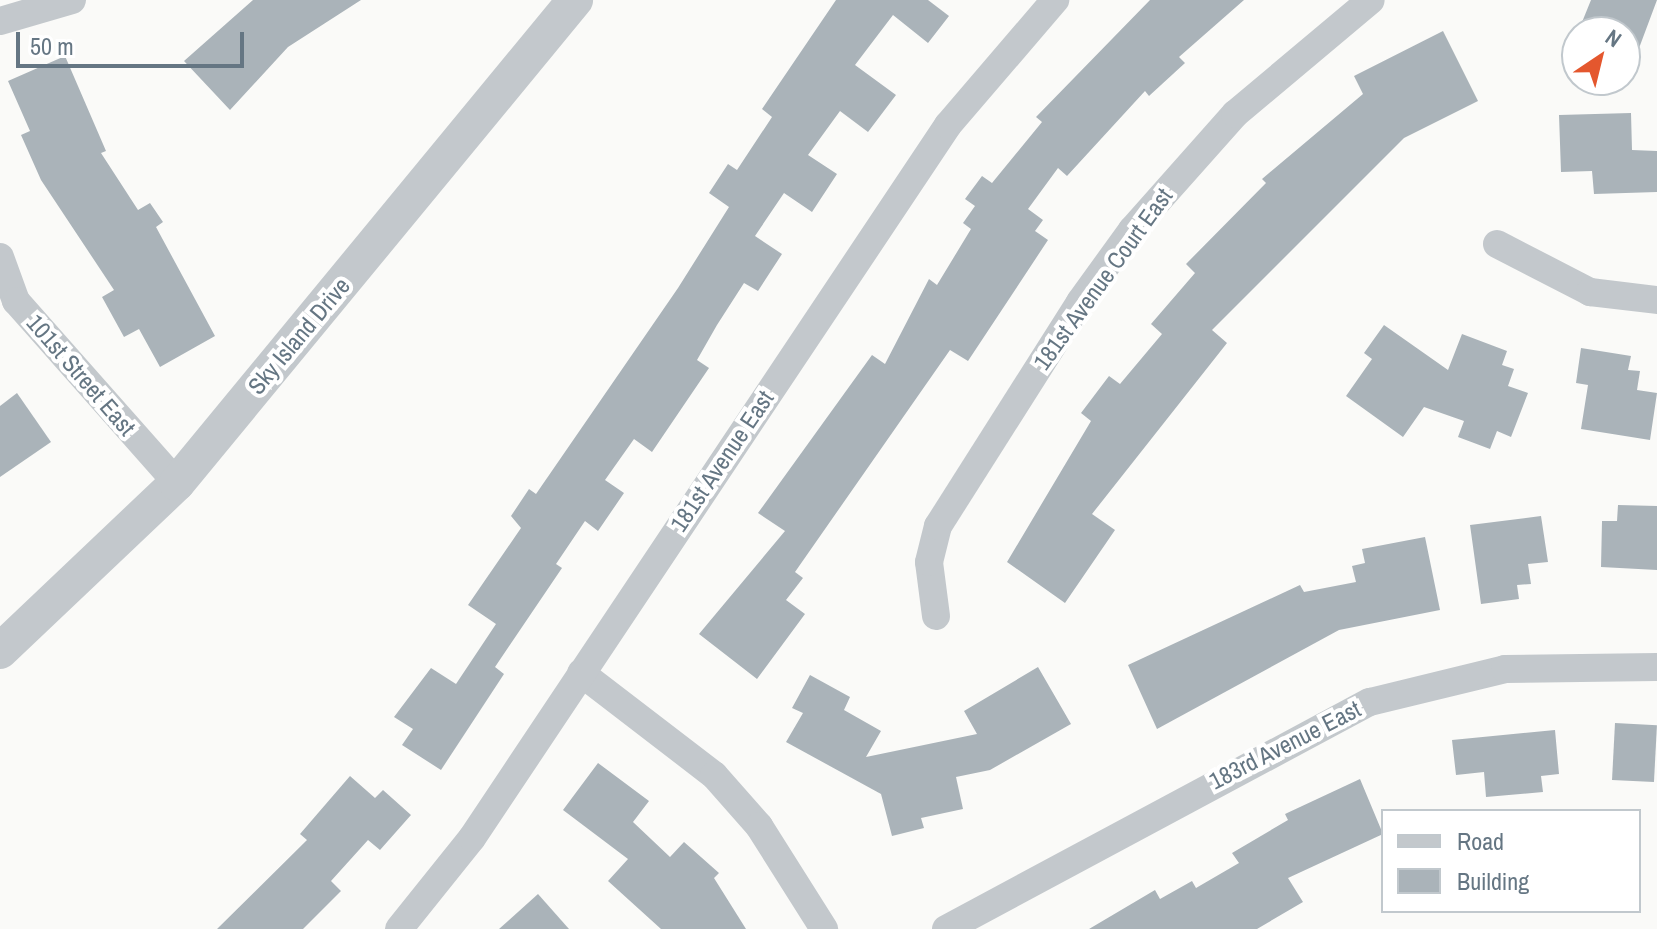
<!DOCTYPE html>
<style>
body{margin:0}
#map{position:relative;width:1657px;height:929px;overflow:hidden;background:#fafaf8;font-family:"Archivo Narrow",sans-serif}
div>[style]{position:absolute}
[style*='--x']{left:calc(var(--x)*1px);top:calc(var(--y)*1px);width:calc(var(--w)*1px);rotate:calc(var(--a)*1deg)}
.building>*{inset:0;background:#aab3b9;transform-origin:0 0}
.minor>*{height:28px;margin:-14px;padding:0 14px;transform-origin:14px;border-radius:14px;background:#c3c8cc}
.tertiary>*{height:36px;margin:-18px;padding:0 18px;transform-origin:18px;border-radius:18px;background:#c3c8cc}
span{translate:-50% -50%;white-space:nowrap;text-align:center;line-height:1.15;-webkit-text-stroke:8px #fff;paint-order:stroke}
.street-label{font-size:24px;color:#657683}
.legend{position:absolute;left:1381px;top:809px;width:260px;height:104px;box-sizing:border-box;background:#fff;border:2px solid #c1c8cd;margin:0;padding:10px 14px;list-style:none;font-size:24px;color:#657683}
.legend li{display:flex;align-items:center;gap:16px;height:40px}
.legend b{width:40px;border:2px solid #c1c8cd}
.north{position:absolute;left:1561px;top:16px;width:80px;height:80px;box-sizing:border-box;background:#fff;border:2px solid #c1c8cd;border-radius:50%;rotate:35deg;font-size:22px;font-weight:700;line-height:32px;text-align:center;color:#657683}
.north::after{content:'';display:block;margin:auto;width:28px;height:36px;background:#e4572e;clip-path:polygon(50% 0,100% 100%,50% 72%,0 100%)}
.scale{position:absolute;left:16px;top:32px;width:228px;height:36px;box-sizing:border-box;border:4px solid #657683;border-top:0;padding-left:10px;font-size:24px;line-height:28px;white-space:nowrap;color:#657683;-webkit-text-stroke:6px #fff;paint-order:stroke}
</style>
<div id="map">
<div class="building">
<i style="clip-path:polygon(253px 0,361px 0,288px 47px,230px 110px,184px 61px)"></i>
<i style="clip-path:polygon(836px 0,928px 0,949px 16px,928px 43px,893px 15px,855px 65px,896px 95px,868px 132px,840px 111px,808px 155px,837px 174px,812px 212px,784px 193px,755px 236px,782px 254px,758px 291px,744px 283px,717px 325px,697px 360px,709px 368px,652px 452px,634px 439px,605px 480px,624px 493px,598px 531px,585px 521px,556px 564px,562px 568px,495px 667px,504px 674px,441px 770px,402px 745px,413px 729px,394px 717px,431px 668px,456px 684px,496px 624px,468px 605px,521px 528px,511px 516px,529px 489px,536px 494px,678px 288px,729px 207px,709px 193px,728px 164px,737px 170px,772px 117px,762px 109px)"></i>
<i style="clip-path:polygon(1150px 0,1244px 0,1179px 57px,1185px 63px,1149px 96px,1145px 91px,1067px 176px,1058px 168px,1028px 209px,1043px 220px,1035px 231px,1048px 240px,968px 361px,950px 350px,795px 572px,803px 578px,786px 600px,805px 614px,757px 679px,699px 634px,785px 531px,758px 513px,872px 355px,885px 364px,929px 279px,937px 285px,971px 229px,963px 223px,975px 206px,965px 199px,982px 176px,992px 183px,1042px 122px,1036px 117px)"></i>
<i style="clip-path:polygon(1591px 0,1657px 0,1626px 83px,1625px 32px,1578px 32px)"></i>
<i style="clip-path:polygon(1443px 31px,1478px 101px,1404px 138px,1212px 330px,1227px 343px,1092px 514px,1115px 530px,1065px 603px,1007px 562px,1091px 421px,1081px 413px,1109px 376px,1120px 384px,1162px 334px,1151px 324px,1195px 273px,1186px 264px,1266px 183px,1262px 179px,1363px 94px,1354px 76px)"></i>
<i style="clip-path:polygon(65px 56px,106px 151px,101px 153px,138px 210px,150px 203px,163px 222px,156px 227px,215px 336px,160px 367px,139px 329px,124px 337px,102px 297px,114px 290px,41px 180px,21px 135px,30px 131px,8px 81px)"></i>
<i style="clip-path:polygon(1631px 113px,1632px 150px,1657px 151px,1657px 192px,1594px 194px,1592px 171px,1561px 172px,1559px 115px)"></i>
<i style="clip-path:polygon(1384px 325px,1448px 370px,1462px 334px,1507px 351px,1502px 365px,1514px 369px,1508px 386px,1528px 393px,1511px 437px,1497px 431px,1490px 449px,1458px 437px,1464px 421px,1424px 407px,1403px 437px,1346px 396px,1372px 359px,1364px 353px)"></i>
<i style="clip-path:polygon(1581px 348px,1631px 356px,1628px 370px,1640px 371px,1637px 390px,1657px 393px,1650px 440px,1581px 429px,1588px 385px,1576px 383px)"></i>
<i style="clip-path:polygon(17px 393px,51px 442px,0 477px,0 406px)"></i>
<i style="clip-path:polygon(1618px 505px,1657px 506px,1657px 570px,1601px 567px,1602px 521px,1617px 521px)"></i>
<i style="clip-path:polygon(1541px 516px,1548px 562px,1528px 564px,1531px 584px,1517px 585px,1519px 599px,1481px 604px,1470px 525px)"></i>
<i style="clip-path:polygon(1425px 537px,1440px 610px,1339px 630px,1157px 729px,1128px 665px,1300px 585px,1304px 592px,1356px 582px,1352px 566px,1365px 563px,1362px 549px)"></i>
<i style="clip-path:polygon(1038px 667px,1071px 724px,990px 770px,956px 777px,963px 809px,921px 818px,924px 828px,892px 836px,881px 794px,786px 742px,803px 713px,792px 708px,810px 675px,850px 697px,844px 710px,881px 731px,866px 757px,977px 734px,964px 711px)"></i>
<i style="left:1615px;top:723px;width:42px;height:57px;rotate:3deg"></i>
<i style="clip-path:polygon(1555px 730px,1559px 774px,1541px 776px,1543px 792px,1486px 797px,1484px 772px,1456px 775px,1452px 740px)"></i>
<i style="clip-path:polygon(598px 763px,649px 801px,633px 822px,670px 857px,684px 842px,719px 873px,714px 878px,746px 929px,661px 929px,608px 881px,628px 859px,563px 810px)"></i>
<i style="clip-path:polygon(350px 776px,375px 798px,383px 790px,411px 815px,380px 850px,368px 840px,331px 881px,341px 891px,303px 929px,217px 929px,307px 840px,300px 834px)"></i>
<i style="clip-path:polygon(1360px 779px,1383px 834px,1288px 878px,1303px 902px,1257px 929px,1089px 929px,1155px 890px,1160px 899px,1192px 881px,1196px 888px,1239px 863px,1232px 853px,1288px 820px,1285px 814px)"></i>
<i style="clip-path:polygon(538px 894px,569px 929px,499px 929px)"></i>
</div>
<div class="minor">
<i style="--x:0;--y:21;--w:75;--a:-16.3"></i>
<i style="--x:1497;--y:244;--w:105;--a:27.3"></i>
<i style="--x:1590;--y:292;--w:67;--a:6.8"></i>
<i style="--x:0;--y:257;--w:47;--a:70"></i>
<i style="--x:16;--y:301;--w:243;--a:48.5"></i>
<i style="--x:936;--y:616;--w:54;--a:-97.4"></i>
<i style="--x:929;--y:562;--w:37;--a:-76"></i>
<i style="--x:938;--y:526;--w:265;--a:-57.6"></i>
<i style="--x:1080;--y:302;--w:89;--a:-54.2"></i>
<i style="--x:1132;--y:230;--w:155;--a:-48.4"></i>
<i style="--x:1235;--y:114;--w:177;--a:-40"></i>
<i style="--x:581;--y:673;--w:168;--a:37.5"></i>
<i style="--x:714;--y:775;--w:68;--a:48.6"></i>
<i style="--x:759;--y:826;--w:122;--a:57.7"></i>
<i style="--x:399;--y:929;--w:117;--a:-51.3"></i>
<i style="--x:472;--y:838;--w:857;--a:-56.27"></i>
<i style="--x:948;--y:125;--w:165;--a:-49.4"></i>
<i style="--x:946;--y:929;--w:481;--a:-28.2"></i>
<i style="--x:1370;--y:702;--w:139;--a:-13.7"></i>
<i style="--x:1505;--y:669;--w:152;--a:-0.8"></i>
</div>
<div class="tertiary">
<i style="--x:0;--y:651;--w:244;--a:-43.5"></i>
<i style="--x:177;--y:483;--w:626;--a:-50.51"></i>
</div>
<div class="street-label">
<span style="left:1103px;top:279px;rotate:-54deg">181st Avenue Court East</span>
<span style="left:299px;top:336px;rotate:-50deg">Sky Island Drive</span>
<span style="left:81px;top:375px;rotate:49deg">101st Street East</span>
<span style="left:722px;top:461px;rotate:-56deg">181st Avenue East</span>
<span style="left:1285px;top:745px;rotate:-27deg">183rd Avenue East</span>
</div>
<ul class="legend">
<li><b style="height:10px;background:#c3c8cc"></b>Road</li>
<li><b style="height:22px;background:#aab3b9"></b>Building</li>
</ul>
<div class="north">N</div>
<div class="scale">50 m</div>
</div>
